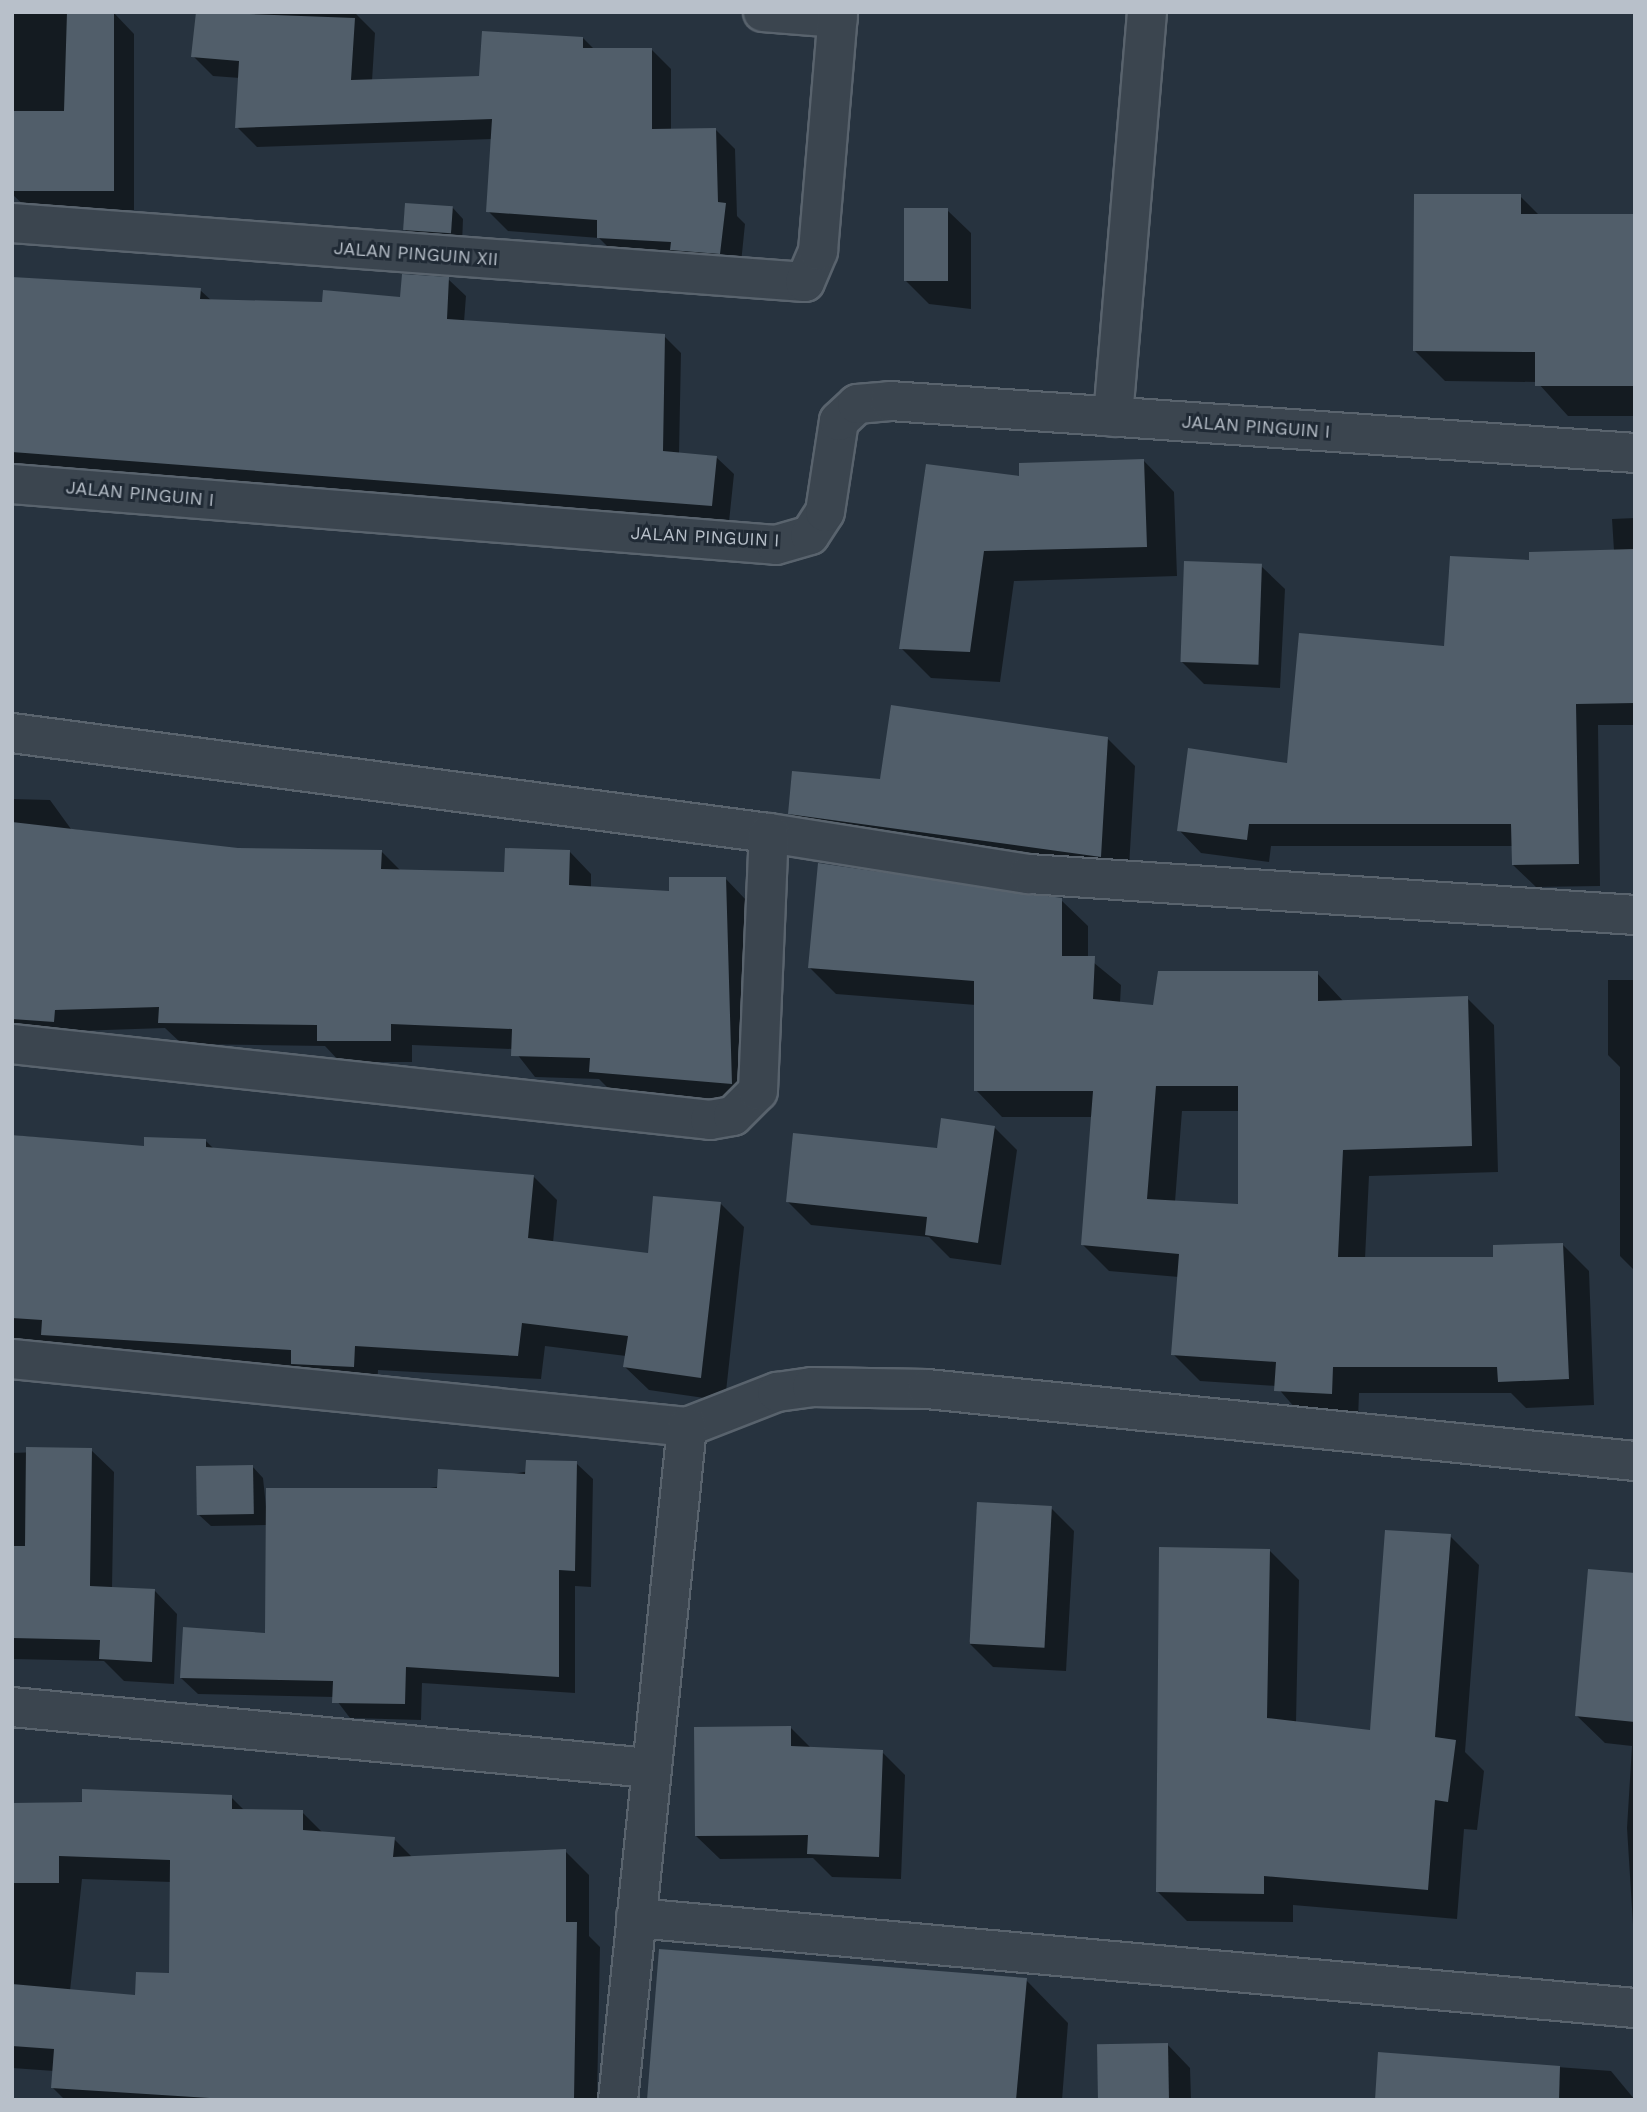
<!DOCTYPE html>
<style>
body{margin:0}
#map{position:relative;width:1647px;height:2112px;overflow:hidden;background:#27333f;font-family:"Work Sans",sans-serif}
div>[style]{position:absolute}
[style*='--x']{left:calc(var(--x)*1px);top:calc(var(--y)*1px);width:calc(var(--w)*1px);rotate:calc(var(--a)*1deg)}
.shadow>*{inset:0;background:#0007}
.building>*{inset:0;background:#515e6a;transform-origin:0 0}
.roads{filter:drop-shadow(2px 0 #59636d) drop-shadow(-2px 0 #59636d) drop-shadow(0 2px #59636d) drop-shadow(0 -2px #59636d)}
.street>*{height:38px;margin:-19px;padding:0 19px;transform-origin:19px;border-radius:19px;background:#3b454f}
span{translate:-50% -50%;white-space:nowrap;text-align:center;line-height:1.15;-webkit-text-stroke:6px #202a35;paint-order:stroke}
.street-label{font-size:18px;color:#b8c0ca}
.frame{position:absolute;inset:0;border:14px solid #b8c0ca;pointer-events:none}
</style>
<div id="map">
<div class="shadow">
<i style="clip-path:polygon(12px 12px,114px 13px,134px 34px,134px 210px,29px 210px,12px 194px)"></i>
<i style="clip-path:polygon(198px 13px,355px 13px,375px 33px,372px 81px,481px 78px,583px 38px,594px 49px,651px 49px,671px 69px,671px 130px,715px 129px,735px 149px,737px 216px,745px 224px,740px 273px,618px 257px,599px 238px,508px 231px,488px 211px,492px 139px,257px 147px,237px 127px,240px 78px,213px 76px,193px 56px)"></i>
<i style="clip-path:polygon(1520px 196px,1540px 216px,1635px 216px,1635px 416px,1568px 416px,1537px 382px,1445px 381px,1414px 350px)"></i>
<i style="clip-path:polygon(452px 207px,463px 219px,462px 244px,417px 241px,405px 230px)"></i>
<i style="clip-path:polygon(947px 210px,971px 233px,971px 309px,929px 304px,906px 281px)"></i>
<i style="clip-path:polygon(12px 278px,200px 290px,212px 301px,323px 304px,402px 299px,448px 279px,466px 296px,464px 322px,664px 336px,681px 353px,679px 454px,716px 457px,734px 474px,729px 522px,12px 470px)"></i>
<i style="clip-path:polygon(1144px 461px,1174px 492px,1177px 576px,1014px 581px,1000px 682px,931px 678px,901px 648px,1021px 478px)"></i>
<i style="clip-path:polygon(1635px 518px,1635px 725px,1598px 725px,1600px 886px,1536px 887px,1513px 865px,1513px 846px,1271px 846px,1269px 862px,1201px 853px,1179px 830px,1289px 765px,1446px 648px,1530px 562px,1614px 551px,1612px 519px)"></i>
<i style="clip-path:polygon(1261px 566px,1285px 589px,1280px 688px,1204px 684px,1181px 661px)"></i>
<i style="clip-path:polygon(1107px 738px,1135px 766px,1128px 884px,818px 841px,790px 813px,882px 781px)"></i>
<i style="clip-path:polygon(12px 799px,50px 800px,71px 829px,238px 850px,382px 852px,401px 871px,506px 874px,570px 852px,591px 874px,591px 888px,671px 893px,725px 878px,746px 900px,752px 1105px,613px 1093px,599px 1079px,535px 1077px,513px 1049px,412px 1045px,412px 1062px,340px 1062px,325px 1046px,182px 1044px,165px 1028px,76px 1031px,75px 1043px,12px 1038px)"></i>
<i style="clip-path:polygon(evenodd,1061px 900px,1088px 926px,1088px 958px,1121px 985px,1120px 1003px,1155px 1007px,1317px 973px,1344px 1002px,1467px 998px,1494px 1025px,1498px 1172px,1369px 1176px,1365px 1259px,1495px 1259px,1562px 1244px,1589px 1271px,1594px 1405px,1526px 1408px,1511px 1393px,1359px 1393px,1358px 1420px,1303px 1417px,1276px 1386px,1200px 1381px,1173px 1354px,1179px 1277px,1109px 1271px,1083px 1245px,1093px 1117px,1002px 1117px,976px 1090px,976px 1005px,836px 994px,810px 968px,1061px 900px,1182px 1111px,1240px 1111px,1240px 1206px,1175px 1202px,1182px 1111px)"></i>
<i style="clip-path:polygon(1608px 980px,1635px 980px,1635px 1271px,1620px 1256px,1620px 1067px,1608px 1055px)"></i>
<i style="clip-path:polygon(994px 1127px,1017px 1150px,1001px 1265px,950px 1258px,929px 1237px,811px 1225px,788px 1202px)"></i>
<i style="clip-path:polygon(12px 1135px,146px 1148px,205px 1140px,215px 1150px,533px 1176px,557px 1200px,553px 1243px,650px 1255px,720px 1203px,744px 1227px,725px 1401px,649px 1390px,625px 1367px,626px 1356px,545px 1346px,541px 1379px,378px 1370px,377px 1390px,67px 1358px,51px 1342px,12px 1339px)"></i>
<i style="clip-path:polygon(91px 1450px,114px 1472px,112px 1589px,155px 1591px,177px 1614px,174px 1684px,124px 1681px,104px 1661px,12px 1659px,12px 1453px)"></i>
<i style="clip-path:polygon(576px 1463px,593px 1479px,591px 1587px,575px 1586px,575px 1693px,422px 1683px,421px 1720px,350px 1718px,334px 1697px,198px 1694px,181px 1678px,267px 1634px,267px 1525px,211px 1526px,199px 1515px,252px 1466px,263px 1478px,267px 1516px)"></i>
<i style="clip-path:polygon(1051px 1508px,1074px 1531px,1066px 1671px,993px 1667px,969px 1643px)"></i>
<i style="clip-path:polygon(1450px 1536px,1479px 1565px,1465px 1752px,1484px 1771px,1477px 1830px,1464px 1829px,1457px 1919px,1293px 1905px,1293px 1922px,1187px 1921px,1157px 1891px,1270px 1551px,1299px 1580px,1296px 1723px,1372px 1732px)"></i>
<i style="clip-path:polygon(1635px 1631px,1635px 1957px,1627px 1828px,1632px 1746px,1605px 1743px,1577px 1716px)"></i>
<i style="clip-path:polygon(790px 1727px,812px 1749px,882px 1752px,905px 1775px,901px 1879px,832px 1877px,813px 1858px,720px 1859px,696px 1836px)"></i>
<i style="clip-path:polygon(evenodd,231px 1797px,245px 1811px,302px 1812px,324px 1834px,394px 1839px,413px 1858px,565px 1851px,589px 1875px,589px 1936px,600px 1947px,597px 2100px,65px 2100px,52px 2087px,54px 2071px,12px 2068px,12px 1804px,231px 1797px,82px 1879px,171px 1882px,171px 1975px,137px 1997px,70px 1991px,82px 1879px)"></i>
<i style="clip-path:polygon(1026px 1980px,1068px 2023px,1062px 2100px,649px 2100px)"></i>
<i style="clip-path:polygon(1167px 2044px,1190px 2068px,1191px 2100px,1100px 2100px)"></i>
<i style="clip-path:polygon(1380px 2054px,1611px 2071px,1635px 2100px,1376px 2100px)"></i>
</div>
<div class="building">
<i style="clip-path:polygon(67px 12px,114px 12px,114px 191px,12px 191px,12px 111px,64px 111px)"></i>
<i style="clip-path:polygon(196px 12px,355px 18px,351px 80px,479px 76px,482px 31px,583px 37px,583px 48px,652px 48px,652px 129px,716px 128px,718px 202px,726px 203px,720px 254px,670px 250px,671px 242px,597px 238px,597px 220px,486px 212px,492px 119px,235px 128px,239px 61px,191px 57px)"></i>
<i style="clip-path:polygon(1414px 194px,1521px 194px,1521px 214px,1635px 214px,1635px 386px,1535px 386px,1535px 352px,1413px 351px)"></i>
<i style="left:405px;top:203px;width:48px;height:27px;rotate:4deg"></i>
<i style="left:904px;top:208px;width:44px;height:73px"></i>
<i style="clip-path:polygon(402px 274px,449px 277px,447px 319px,665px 334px,663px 451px,717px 456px,712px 506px,12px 452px,12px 277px,201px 288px,200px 299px,322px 302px,323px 290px,400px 297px)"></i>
<i style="clip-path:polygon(1144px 459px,1147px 547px,984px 551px,970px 652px,899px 649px,926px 464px,1019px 476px,1019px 463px)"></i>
<i style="clip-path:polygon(1635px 549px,1635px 703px,1576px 704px,1579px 864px,1512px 865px,1511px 824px,1249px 824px,1247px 840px,1177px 831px,1188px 748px,1287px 763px,1299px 633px,1444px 646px,1450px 556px,1529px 560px,1529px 552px)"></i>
<i style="left:1184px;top:561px;width:78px;height:101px;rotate:2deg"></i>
<i style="clip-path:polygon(891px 705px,1108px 737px,1101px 857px,788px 814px,792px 771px,880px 779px)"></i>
<i style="clip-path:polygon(12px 822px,238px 848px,382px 850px,381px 869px,504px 872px,505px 848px,570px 850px,569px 885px,669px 891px,669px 877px,726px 877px,732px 1084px,589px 1072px,590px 1058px,511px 1056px,512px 1029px,391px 1024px,391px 1041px,317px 1041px,317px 1025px,158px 1023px,159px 1007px,55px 1010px,54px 1022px,12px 1019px)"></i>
<i style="clip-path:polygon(evenodd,818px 863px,1062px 898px,1062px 956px,1095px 956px,1093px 999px,1153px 1005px,1158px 971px,1318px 971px,1318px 1001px,1468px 996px,1472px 1146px,1343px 1150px,1338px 1257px,1493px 1257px,1493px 1245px,1563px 1243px,1569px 1379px,1498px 1382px,1497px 1367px,1333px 1367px,1332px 1394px,1274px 1391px,1276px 1362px,1171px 1355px,1179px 1254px,1081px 1245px,1093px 1091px,974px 1091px,974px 981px,808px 968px,818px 863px,1156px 1086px,1238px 1086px,1238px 1204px,1147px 1199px,1156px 1086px)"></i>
<i style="clip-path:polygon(941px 1118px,995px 1126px,978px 1243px,925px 1235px,927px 1217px,786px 1202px,793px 1133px,937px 1148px)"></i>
<i style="clip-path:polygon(12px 1135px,144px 1146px,144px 1137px,206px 1139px,206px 1147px,534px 1175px,528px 1238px,648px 1253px,653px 1196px,721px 1202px,701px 1378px,623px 1367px,628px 1336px,522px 1323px,518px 1356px,355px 1346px,354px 1367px,291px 1364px,291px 1350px,41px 1335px,42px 1320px,12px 1318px)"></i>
<i style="clip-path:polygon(26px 1447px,92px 1448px,90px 1586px,155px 1589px,152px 1662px,99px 1659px,100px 1640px,12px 1638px,12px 1546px,25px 1546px)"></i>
<i style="clip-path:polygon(526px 1460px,577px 1461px,575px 1571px,559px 1570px,559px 1677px,406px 1667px,405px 1704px,332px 1703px,333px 1681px,180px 1678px,183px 1627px,265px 1633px,266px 1488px,437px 1488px,438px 1469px,525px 1474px)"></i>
<i style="left:253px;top:1465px;width:49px;height:57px;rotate:89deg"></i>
<i style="left:977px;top:1502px;width:75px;height:142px;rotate:3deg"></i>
<i style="clip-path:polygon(1385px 1530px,1451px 1534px,1435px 1737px,1456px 1740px,1448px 1802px,1435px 1800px,1428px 1890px,1264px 1876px,1264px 1894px,1156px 1892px,1159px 1547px,1270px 1549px,1267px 1718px,1370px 1730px)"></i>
<i style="clip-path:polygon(1588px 1569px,1635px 1573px,1635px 1722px,1575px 1716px)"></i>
<i style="clip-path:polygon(791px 1726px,791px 1746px,883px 1750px,879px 1857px,807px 1854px,808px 1835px,695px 1836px,694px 1727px)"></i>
<i style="clip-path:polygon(82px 1789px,232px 1795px,232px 1809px,303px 1810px,303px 1830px,395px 1837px,393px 1857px,566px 1849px,566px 1922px,577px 1922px,574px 2100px,241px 2100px,51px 2088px,54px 2049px,12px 2046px,12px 1984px,135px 1995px,136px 1972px,169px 1973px,170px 1860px,59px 1856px,59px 1883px,12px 1883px,12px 1803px,82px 1802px)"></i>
<i style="clip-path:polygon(659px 1949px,1027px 1978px,1016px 2100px,647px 2100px)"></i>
<i style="left:1168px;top:2043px;width:57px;height:71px;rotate:89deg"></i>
<i style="clip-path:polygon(1378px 2052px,1560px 2066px,1559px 2100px,1375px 2100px)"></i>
</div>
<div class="roads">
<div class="street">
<i style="--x:763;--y:12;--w:75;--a:4.6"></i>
<i style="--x:12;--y:223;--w:795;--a:4.26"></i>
<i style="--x:805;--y:282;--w:34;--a:-67"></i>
<i style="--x:818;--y:251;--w:240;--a:-85.2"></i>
<i style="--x:1113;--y:417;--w:406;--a:-85.2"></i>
<i style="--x:12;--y:484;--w:766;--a:4.56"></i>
<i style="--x:776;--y:545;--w:35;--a:-16"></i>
<i style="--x:810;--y:535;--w:27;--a:-57"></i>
<i style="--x:825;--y:512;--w:92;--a:-81.3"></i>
<i style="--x:839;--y:421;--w:25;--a:-43"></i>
<i style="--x:857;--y:404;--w:33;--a:-5"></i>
<i style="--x:890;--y:401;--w:747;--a:3.99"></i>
<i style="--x:12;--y:733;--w:764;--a:7.53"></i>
<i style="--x:769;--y:833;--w:263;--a:9"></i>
<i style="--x:1029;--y:874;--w:607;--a:3.87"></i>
<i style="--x:12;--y:1044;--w:702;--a:6.21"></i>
<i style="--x:710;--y:1120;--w:23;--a:-10"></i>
<i style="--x:733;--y:1116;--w:35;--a:-45"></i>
<i style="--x:758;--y:1091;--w:258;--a:-87.6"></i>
<i style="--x:12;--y:1359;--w:678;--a:5.75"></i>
<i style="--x:687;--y:1427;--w:97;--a:-21.3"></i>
<i style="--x:777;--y:1392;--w:35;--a:-8"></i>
<i style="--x:812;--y:1387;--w:115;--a:1"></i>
<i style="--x:927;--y:1389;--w:712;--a:5.81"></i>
<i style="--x:12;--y:1707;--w:640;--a:5.47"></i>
<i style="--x:636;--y:1918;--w:1003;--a:5.15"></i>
<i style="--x:618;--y:2100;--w:677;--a:-84.15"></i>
</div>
</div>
<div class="street-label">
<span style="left:416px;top:254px;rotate:4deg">JALAN PINGUIN XII</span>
<span style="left:1256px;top:427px;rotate:4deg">JALAN PINGUIN I</span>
<span style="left:140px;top:494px;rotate:5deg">JALAN PINGUIN I</span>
<span style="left:705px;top:537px;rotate:3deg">JALAN PINGUIN I</span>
</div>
<div class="frame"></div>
</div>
